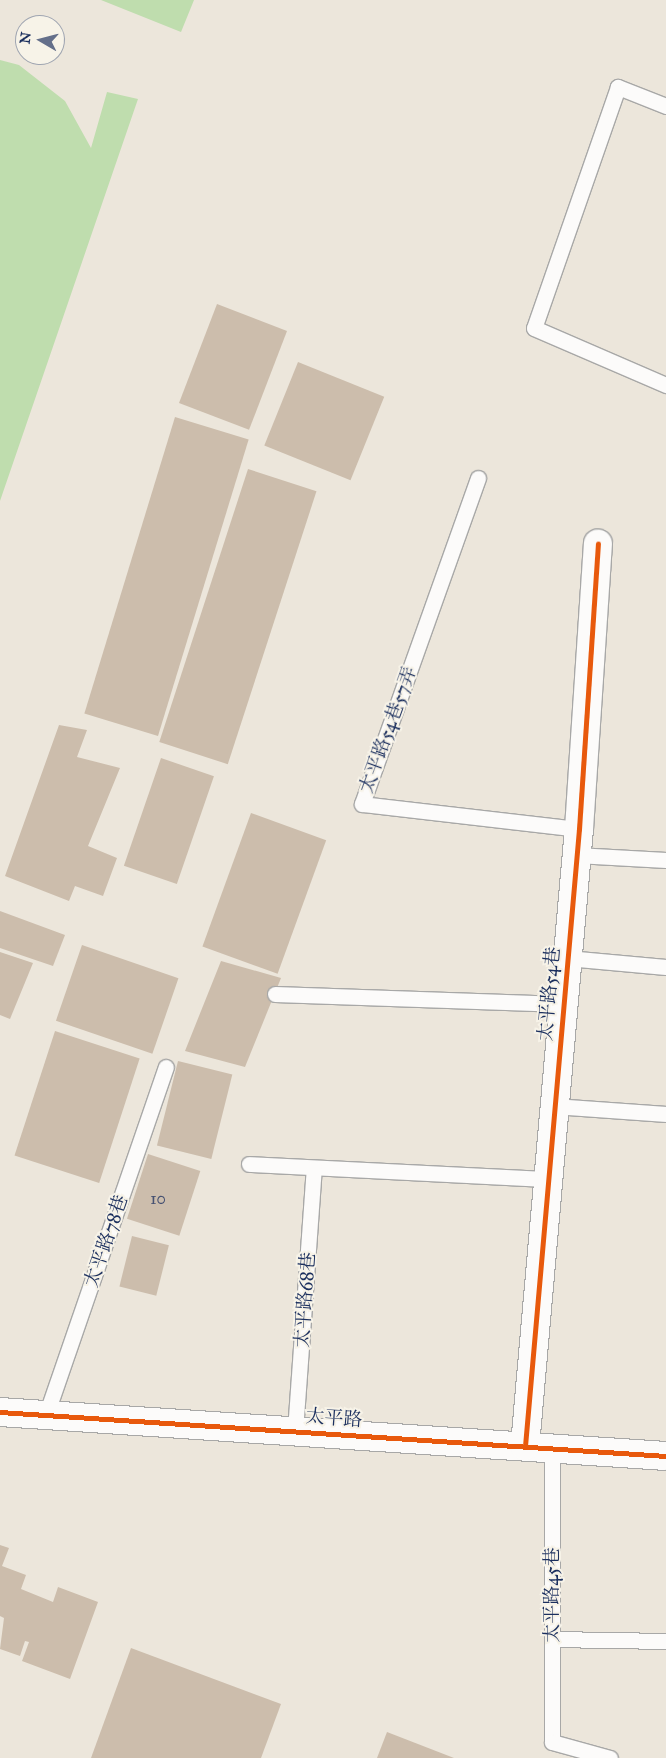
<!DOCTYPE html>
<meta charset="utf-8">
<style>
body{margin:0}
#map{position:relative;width:666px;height:1758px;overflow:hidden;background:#ece6db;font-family:"IM FELL Great Primer","Noto Serif TC",serif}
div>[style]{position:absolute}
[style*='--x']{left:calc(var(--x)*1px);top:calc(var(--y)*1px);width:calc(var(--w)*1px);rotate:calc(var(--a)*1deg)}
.green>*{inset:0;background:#bfddae}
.building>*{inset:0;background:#ccbdac;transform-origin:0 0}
.roads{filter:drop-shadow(1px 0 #a8a8a7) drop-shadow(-1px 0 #a8a8a7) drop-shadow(0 1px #a8a8a7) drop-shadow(0 -1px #a8a8a7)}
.service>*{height:15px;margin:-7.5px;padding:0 7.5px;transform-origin:7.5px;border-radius:7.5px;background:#fcfbfa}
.minor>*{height:28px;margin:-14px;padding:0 14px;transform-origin:14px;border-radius:14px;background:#fcfbfa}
.cycleway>*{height:5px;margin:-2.5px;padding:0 2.5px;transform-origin:2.5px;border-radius:2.5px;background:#e8590c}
span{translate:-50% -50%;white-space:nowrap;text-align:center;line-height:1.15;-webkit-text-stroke:4px #f7f3e8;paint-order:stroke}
.number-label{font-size:16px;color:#475272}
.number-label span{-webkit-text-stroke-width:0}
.street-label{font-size:19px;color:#1b2f5e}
.north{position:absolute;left:15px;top:15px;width:50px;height:50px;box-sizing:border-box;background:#f7f3e8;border:1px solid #9fa5b1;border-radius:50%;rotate:278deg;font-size:14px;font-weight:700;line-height:20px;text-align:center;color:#1b2f5e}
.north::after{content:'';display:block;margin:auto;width:18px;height:22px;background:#646f8a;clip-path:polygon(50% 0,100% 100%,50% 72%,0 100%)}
</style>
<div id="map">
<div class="green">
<i style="clip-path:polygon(101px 0,194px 0,181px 32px)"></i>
<i style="clip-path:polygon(0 60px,19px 65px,65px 101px,91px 148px,107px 92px,138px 99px,0 501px)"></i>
</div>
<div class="building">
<i style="left:217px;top:304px;width:75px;height:106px;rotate:21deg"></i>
<i style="left:298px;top:362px;width:93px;height:90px;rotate:22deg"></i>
<i style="left:175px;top:417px;width:77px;height:310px;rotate:17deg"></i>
<i style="left:248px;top:469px;width:72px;height:287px;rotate:18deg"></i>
<i style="clip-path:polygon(59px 725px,87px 730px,77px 757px,120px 768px,88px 846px,117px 858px,103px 896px,75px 886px,69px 901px,5px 876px)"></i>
<i style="left:161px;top:758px;width:56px;height:114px;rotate:19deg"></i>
<i style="left:251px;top:813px;width:80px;height:142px;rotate:20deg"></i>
<i style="clip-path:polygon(0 911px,65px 935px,53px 966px,0 948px)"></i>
<i style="left:82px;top:945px;width:102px;height:80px;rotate:19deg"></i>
<i style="clip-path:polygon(0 952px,33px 963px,10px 1019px,0 1015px)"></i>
<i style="clip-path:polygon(221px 961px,281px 978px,245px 1067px,185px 1051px)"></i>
<i style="left:55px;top:1031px;width:89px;height:131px;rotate:18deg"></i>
<i style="left:178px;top:1061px;width:56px;height:87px;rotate:14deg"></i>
<i style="left:148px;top:1154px;width:55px;height:68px;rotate:18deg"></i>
<i style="left:132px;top:1236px;width:38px;height:52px;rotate:14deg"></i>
<i style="clip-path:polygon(0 1545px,9px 1548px,2px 1566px,26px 1575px,21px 1589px,53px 1602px,58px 1587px,98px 1602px,70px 1679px,22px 1661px,29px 1642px,25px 1641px,20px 1656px,0 1649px,4px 1618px,0 1616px)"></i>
<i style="clip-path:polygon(131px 1648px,281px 1704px,261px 1758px,91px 1758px)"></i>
<i style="clip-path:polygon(387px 1732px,454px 1758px,377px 1758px)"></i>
</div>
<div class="roads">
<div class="service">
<i style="--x:666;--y:106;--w:52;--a:-158.4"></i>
<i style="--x:618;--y:87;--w:255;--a:109.2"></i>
<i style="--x:534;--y:328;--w:144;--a:23.4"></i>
<i style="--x:478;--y:478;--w:346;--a:109.6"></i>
<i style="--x:362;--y:804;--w:218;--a:6.6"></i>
<i style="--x:576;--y:855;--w:90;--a:3.2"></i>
<i style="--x:567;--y:958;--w:99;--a:5.2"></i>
<i style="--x:275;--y:994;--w:288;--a:2"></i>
<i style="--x:554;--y:1106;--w:112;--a:4.1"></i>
<i style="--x:249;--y:1164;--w:299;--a:2.9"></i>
<i style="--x:46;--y:1415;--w:368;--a:-71"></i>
<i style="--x:295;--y:1431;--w:263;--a:-85.9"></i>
<i style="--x:552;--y:1448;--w:294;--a:90"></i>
<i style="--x:552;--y:1742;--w:60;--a:15.4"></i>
<i style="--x:552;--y:1639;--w:114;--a:1"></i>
</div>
<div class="minor">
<i style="--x:0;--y:1412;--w:667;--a:3.78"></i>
<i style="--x:525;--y:1446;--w:619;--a:-85"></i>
<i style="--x:579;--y:829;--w:286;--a:-86.2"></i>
</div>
</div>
<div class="cycleway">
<i style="--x:0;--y:1412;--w:667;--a:3.78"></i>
<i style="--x:525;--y:1446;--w:619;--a:-85"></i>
<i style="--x:579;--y:829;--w:286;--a:-86.2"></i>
</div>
<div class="number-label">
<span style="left:158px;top:1199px">10</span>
</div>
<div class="street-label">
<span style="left:388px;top:730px;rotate:-70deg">太平路54巷57弄</span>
<span style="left:549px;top:994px;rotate:-85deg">太平路54巷</span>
<span style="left:106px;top:1241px;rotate:-71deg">太平路78巷</span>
<span style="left:305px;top:1300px;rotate:-86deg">太平路68巷</span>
<span style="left:334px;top:1418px;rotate:4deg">太平路</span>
<span style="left:552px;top:1595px;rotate:-90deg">太平路45巷</span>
</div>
<div class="north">N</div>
</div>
